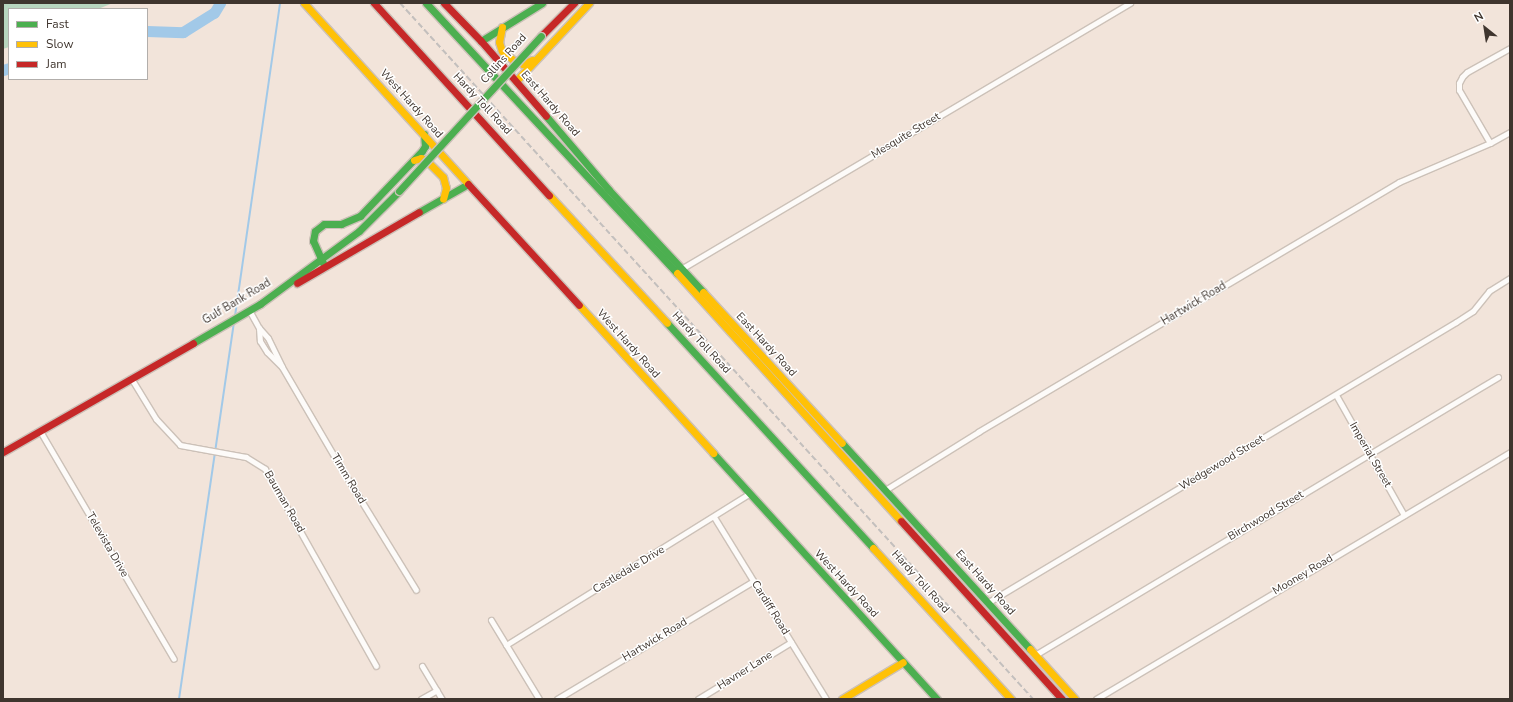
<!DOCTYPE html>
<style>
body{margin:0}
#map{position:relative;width:1513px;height:702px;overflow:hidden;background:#f2e4da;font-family:"Nunito Sans",sans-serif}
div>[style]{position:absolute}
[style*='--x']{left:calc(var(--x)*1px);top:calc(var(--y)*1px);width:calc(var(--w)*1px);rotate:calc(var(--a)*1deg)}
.green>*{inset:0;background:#b8d5be}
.stream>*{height:2px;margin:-1px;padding:0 1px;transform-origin:1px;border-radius:1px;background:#a2c9e8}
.river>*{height:11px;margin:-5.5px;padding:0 5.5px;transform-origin:5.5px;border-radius:5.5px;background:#a2c9e8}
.roads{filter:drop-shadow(1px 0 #ccc1b8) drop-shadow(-1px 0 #ccc1b8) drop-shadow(0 1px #ccc1b8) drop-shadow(0 -1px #ccc1b8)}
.street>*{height:5px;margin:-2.5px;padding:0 2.5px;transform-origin:2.5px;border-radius:2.5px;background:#fdfbf9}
.fast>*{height:7px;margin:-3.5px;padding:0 3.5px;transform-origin:3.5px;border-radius:3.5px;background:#4caf50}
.slow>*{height:7px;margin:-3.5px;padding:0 3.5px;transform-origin:3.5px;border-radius:3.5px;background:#ffc107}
.jam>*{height:7px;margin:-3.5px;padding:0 3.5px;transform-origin:3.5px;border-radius:3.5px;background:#c62828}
.rail>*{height:2px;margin-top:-1px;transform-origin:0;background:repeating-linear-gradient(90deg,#c3bfbd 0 6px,transparent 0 9px)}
.bridges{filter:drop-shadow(1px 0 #ccc1b8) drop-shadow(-1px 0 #ccc1b8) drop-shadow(0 1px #ccc1b8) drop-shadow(0 -1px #ccc1b8)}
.fast-bridge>*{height:7px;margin:-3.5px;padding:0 3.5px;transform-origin:3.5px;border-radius:3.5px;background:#4caf50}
span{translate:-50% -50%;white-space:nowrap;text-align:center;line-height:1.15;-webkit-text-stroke:3px #fff;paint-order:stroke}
.street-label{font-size:11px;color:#3f352e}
.frame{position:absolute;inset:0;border:4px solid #3f352e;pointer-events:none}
.legend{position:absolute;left:8px;top:8px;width:140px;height:72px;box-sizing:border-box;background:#fff;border:1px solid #b2aeab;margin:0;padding:5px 7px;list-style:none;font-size:12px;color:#3f352e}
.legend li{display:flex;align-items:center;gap:8px;height:20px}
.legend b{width:20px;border:1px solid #b2aeab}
.north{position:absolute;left:1465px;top:8px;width:40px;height:40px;-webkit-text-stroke:3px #fff;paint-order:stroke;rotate:330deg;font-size:11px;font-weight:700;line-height:16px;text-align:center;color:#3f352e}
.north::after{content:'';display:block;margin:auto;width:14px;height:18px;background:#3f352e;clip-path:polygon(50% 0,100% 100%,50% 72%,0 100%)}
</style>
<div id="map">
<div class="green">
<i style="clip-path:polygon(3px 3px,113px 3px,98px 9px,9px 9px,9px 47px,3px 49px)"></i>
</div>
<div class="stream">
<i style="--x:235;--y:316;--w:316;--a:-81.8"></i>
<i style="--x:179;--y:699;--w:381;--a:-81.7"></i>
</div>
<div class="river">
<i style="--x:147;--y:31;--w:36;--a:2"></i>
<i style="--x:183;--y:32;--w:36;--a:-32"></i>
<i style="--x:214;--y:13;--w:12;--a:-59"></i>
<i style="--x:3;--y:70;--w:6;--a:-18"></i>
</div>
<div class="roads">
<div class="street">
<i style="--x:1490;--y:143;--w:61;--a:-120.3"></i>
<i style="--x:1459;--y:90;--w:7;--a:-90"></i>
<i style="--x:1459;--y:83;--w:7;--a:-63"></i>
<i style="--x:1462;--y:77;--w:7;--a:-45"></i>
<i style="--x:1467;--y:72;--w:49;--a:-29.2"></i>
<i style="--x:681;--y:269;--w:522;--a:-30.64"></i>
<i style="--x:249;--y:310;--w:21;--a:61"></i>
<i style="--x:259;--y:328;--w:13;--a:48"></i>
<i style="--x:268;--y:338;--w:32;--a:64"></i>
<i style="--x:282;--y:367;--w:117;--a:59.7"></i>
<i style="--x:341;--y:468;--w:143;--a:58.4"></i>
<i style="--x:259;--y:328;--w:13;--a:86"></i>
<i style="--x:260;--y:341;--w:13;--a:58"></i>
<i style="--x:267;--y:352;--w:21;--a:45"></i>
<i style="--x:131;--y:378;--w:48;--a:58.6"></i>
<i style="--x:156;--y:419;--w:35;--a:47"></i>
<i style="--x:180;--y:445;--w:67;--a:10.3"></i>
<i style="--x:246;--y:457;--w:22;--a:32"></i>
<i style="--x:265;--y:469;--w:226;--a:60.6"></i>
<i style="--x:1336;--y:395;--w:138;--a:60.5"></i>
<i style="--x:40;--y:431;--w:264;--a:59.6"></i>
<i style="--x:885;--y:490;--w:110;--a:-31.9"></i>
<i style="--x:978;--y:432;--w:490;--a:-30.7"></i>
<i style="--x:1399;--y:182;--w:99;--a:-23.2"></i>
<i style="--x:1490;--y:143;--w:23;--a:-29"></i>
<i style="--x:714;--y:517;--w:214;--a:58.4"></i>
<i style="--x:987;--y:603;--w:547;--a:-30.93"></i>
<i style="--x:1456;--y:322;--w:20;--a:-33"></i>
<i style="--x:1473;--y:311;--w:26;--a:-51"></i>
<i style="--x:1489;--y:291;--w:25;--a:-32"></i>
<i style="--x:491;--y:620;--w:92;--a:58.7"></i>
<i style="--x:506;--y:645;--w:287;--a:-31.9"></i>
<i style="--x:1035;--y:655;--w:540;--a:-30.98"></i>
<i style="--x:422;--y:666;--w:39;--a:59"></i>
<i style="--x:421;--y:699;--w:18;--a:-29"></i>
<i style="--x:557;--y:699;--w:229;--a:-31"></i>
<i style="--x:698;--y:699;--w:109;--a:-31.5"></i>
<i style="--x:1096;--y:699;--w:482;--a:-30.8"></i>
</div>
<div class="fast">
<i style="--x:426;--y:3;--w:369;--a:47.1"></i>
<i style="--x:481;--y:41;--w:72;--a:-31.9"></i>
<i style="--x:546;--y:116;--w:97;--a:49.6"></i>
<i style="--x:609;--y:190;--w:139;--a:47.3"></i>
<i style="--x:419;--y:212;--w:56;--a:-29.7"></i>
<i style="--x:323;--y:263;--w:24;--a:-114"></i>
<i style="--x:313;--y:241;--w:10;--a:-79"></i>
<i style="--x:315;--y:231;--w:11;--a:-38"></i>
<i style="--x:324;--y:224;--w:17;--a:0"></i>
<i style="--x:341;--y:224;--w:21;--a:-23"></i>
<i style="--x:360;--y:216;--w:90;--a:-46.4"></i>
<i style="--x:422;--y:151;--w:6;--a:-59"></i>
<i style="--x:425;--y:146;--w:12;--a:-95"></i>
<i style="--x:667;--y:323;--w:305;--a:47.5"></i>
<i style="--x:193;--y:343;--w:78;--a:-30.2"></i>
<i style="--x:260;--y:304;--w:123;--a:-36.4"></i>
<i style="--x:359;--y:231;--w:57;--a:-45"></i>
<i style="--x:842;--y:443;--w:279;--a:47.6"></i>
<i style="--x:713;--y:453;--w:333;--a:47.7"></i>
</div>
<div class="slow">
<i style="--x:304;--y:3;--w:244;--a:47.8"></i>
<i style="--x:502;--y:27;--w:15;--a:101"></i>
<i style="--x:499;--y:42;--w:9;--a:72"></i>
<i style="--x:502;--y:51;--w:14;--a:39"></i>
<i style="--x:513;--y:60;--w:11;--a:22"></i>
<i style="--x:523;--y:64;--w:10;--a:-24"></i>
<i style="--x:516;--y:81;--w:107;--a:-46.9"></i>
<i style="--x:414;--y:160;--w:7;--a:-16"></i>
<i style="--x:421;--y:158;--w:5;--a:22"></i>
<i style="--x:426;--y:160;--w:24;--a:45"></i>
<i style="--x:443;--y:177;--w:11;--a:75"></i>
<i style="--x:446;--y:188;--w:11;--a:105"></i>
<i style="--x:549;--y:195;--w:174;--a:47.3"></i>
<i style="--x:677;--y:273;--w:334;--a:47.9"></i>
<i style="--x:703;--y:292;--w:205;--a:47.4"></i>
<i style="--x:579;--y:305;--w:200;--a:47.8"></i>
<i style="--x:873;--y:548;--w:205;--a:47.6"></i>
<i style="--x:1030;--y:649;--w:67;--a:48"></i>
<i style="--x:842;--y:699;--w:71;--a:-31.2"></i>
</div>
<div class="jam">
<i style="--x:374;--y:3;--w:260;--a:47.7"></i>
<i style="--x:444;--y:3;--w:53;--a:45.8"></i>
<i style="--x:481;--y:41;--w:99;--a:49.1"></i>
<i style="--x:541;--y:36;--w:47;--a:-45"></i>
<i style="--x:468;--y:184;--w:164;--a:47.5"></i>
<i style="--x:297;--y:283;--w:141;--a:-30.2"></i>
<i style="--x:3;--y:452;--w:219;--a:-29.8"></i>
<i style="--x:901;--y:521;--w:240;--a:47.9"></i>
</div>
</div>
<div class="rail">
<i style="--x:400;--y:3;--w:941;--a:47.71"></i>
</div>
<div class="bridges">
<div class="fast-bridge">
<i style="--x:399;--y:191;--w:210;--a:-47.5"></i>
</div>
</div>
<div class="street-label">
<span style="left:504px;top:59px;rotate:-48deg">Collins Road</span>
<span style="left:411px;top:104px;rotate:48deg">West Hardy Road</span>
<span style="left:482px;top:104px;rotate:47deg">Hardy Toll Road</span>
<span style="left:550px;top:104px;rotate:49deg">East Hardy Road</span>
<span style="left:906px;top:136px;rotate:-31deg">Mesquite Street</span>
<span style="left:237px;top:302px;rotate:-31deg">Gulf Bank Road</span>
<span style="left:1194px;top:304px;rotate:-31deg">Hartwick Road</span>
<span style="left:701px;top:343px;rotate:47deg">Hardy Toll Road</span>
<span style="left:628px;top:344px;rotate:48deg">West Hardy Road</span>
<span style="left:766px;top:345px;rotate:47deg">East Hardy Road</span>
<span style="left:1370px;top:455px;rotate:60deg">Imperial Street</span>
<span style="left:1222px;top:463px;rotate:-31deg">Wedgewood Street</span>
<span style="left:348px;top:479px;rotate:59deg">Timm Road</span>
<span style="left:284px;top:502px;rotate:60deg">Bauman Road</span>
<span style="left:1266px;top:516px;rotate:-31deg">Birchwood Street</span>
<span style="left:107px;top:545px;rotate:60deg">Televista Drive</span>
<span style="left:629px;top:570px;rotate:-31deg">Castledale Drive</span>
<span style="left:1303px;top:575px;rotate:-31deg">Mooney Road</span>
<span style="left:920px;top:582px;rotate:48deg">Hardy Toll Road</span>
<span style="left:985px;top:583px;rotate:48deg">East Hardy Road</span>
<span style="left:846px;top:584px;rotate:47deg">West Hardy Road</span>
<span style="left:770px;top:608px;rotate:58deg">Cardiff Road</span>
<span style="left:655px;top:640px;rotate:-31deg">Hartwick Road</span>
<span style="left:745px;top:671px;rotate:-32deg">Havner Lane</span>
</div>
<div class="frame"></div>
<ul class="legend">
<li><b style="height:5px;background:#4caf50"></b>Fast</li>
<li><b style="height:5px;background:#ffc107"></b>Slow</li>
<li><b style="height:5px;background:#c62828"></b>Jam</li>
</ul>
<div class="north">N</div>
</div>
